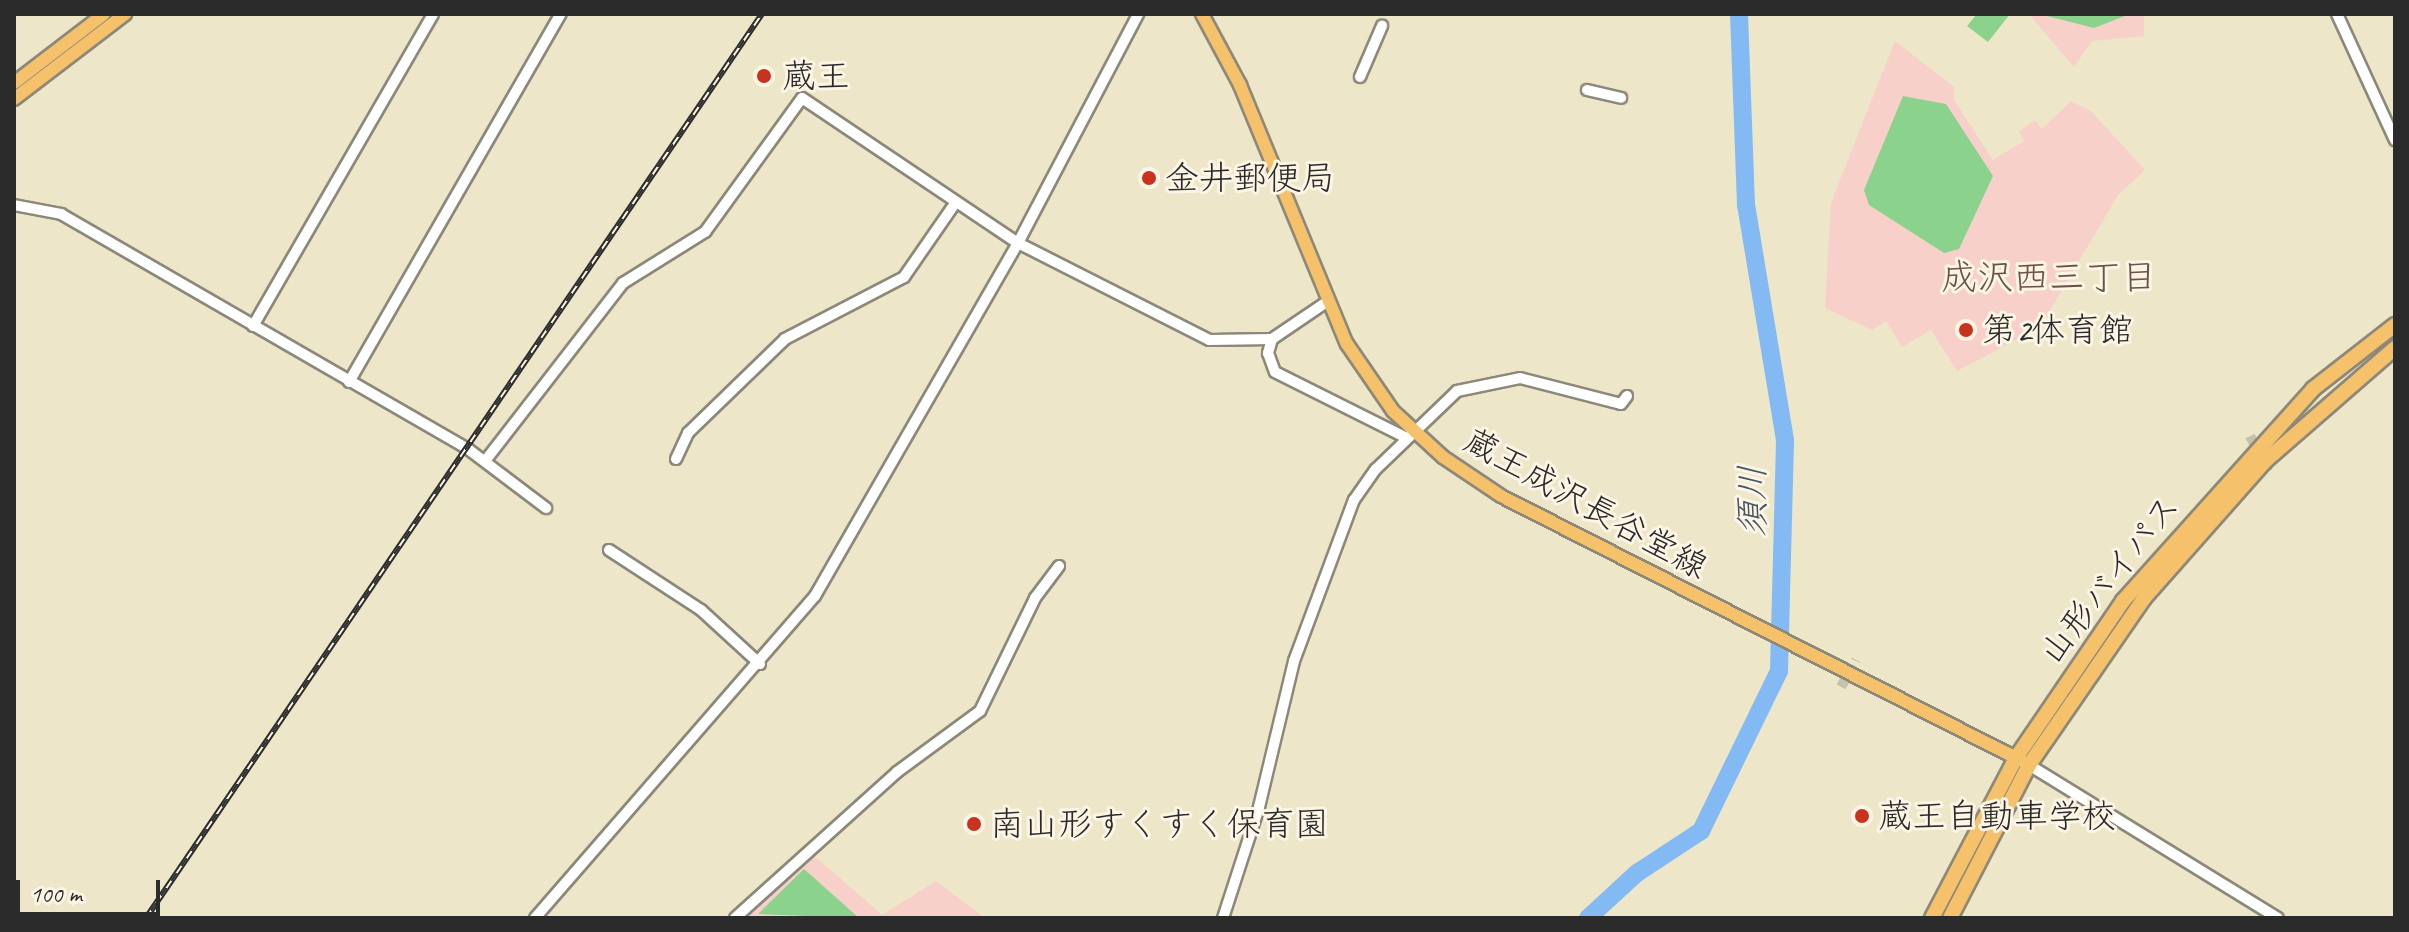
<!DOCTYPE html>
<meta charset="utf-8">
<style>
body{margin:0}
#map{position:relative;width:2409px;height:932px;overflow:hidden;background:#ede6c8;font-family:Caveat,"Klee One",sans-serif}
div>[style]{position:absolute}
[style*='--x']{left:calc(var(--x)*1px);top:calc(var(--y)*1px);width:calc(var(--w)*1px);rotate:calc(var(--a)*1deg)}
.built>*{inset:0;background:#f7d0ca}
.green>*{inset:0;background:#8bd28d}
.river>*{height:18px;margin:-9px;padding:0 9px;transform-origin:9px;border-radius:9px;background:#83baf3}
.minor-tunnel>*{height:10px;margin-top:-5px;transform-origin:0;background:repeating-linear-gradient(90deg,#c6c1a9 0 10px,transparent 0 15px)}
.roads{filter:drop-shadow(2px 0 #8c887a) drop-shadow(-2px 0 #8c887a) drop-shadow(0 2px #8c887a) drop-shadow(0 -2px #8c887a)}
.minor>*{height:10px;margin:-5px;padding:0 5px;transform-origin:5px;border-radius:5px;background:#fff}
.major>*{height:12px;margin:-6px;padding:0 6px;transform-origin:6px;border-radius:6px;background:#f5c16b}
.highway>*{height:14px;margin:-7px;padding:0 7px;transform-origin:7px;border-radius:7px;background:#f5c16b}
.rail>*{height:6px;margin-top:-3px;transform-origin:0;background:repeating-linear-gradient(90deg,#fcf5e5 0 9px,#2b2b2b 0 18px);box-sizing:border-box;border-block:2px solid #2b2b2b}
.dots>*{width:22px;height:22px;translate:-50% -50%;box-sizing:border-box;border:4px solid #fcf5e5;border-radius:50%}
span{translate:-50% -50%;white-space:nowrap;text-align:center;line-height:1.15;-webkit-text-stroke:6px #fcf5e5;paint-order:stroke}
.poi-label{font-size:34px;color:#2b2b2b}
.left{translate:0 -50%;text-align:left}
.street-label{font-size:34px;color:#2b2b2b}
.neighbourhood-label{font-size:36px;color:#6a5449}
.water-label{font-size:36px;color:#455667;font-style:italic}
.frame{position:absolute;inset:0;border:16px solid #2b2b2b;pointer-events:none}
.scale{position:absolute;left:16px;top:880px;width:144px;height:36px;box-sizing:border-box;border:4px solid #2b2b2b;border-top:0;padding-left:10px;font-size:24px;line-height:28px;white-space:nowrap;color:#2b2b2b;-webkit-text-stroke:6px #fcf5e5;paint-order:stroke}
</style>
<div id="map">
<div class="built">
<i style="clip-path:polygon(2029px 14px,2144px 14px,2144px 36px,2092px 41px,2074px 67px)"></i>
<i style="clip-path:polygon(1895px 41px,1954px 87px,1954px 100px,1993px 160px,2024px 141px,2019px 132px,2035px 120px,2042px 129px,2071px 101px,2091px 111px,2145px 170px,2118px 195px,2040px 327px,1957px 371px,1931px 330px,1902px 347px,1886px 321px,1872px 330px,1825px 308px,1831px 203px)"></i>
<i style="clip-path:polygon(817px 858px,882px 915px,936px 881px,985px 918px,747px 918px,803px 859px)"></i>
</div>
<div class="green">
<i style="clip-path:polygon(1977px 14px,2010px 14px,1988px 42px,1967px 26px)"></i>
<i style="clip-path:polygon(2039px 14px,2130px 14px,2094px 28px)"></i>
<i style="clip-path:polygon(1903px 96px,1946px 104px,1993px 176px,1959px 249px,1944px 253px,1869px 205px,1864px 190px)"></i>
<i style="clip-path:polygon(804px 869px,859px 918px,758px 914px)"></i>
</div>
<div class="river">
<i style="--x:1588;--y:918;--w:67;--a:-42.6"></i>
<i style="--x:1637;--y:873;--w:77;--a:-33.3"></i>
<i style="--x:1701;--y:831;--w:178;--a:-64"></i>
<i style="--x:1779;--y:671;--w:231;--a:-88.5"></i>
<i style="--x:1785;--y:440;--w:238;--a:-99.4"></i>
<i style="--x:1746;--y:205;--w:191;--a:-92.1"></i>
</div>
<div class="minor-tunnel">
<i style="--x:2250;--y:436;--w:42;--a:62.8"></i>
<i style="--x:1841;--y:687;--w:31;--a:-61"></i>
</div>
<div class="roads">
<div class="minor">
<i style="--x:2337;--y:14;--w:139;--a:65.3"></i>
<i style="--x:1360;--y:77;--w:56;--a:-66.7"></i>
<i style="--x:1587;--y:90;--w:35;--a:13"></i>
<i style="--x:14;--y:205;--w:48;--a:10.8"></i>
<i style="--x:61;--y:214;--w:470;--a:30"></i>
<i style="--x:468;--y:449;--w:98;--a:37.1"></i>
<i style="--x:253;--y:326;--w:360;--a:-60"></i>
<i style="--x:1272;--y:339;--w:15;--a:106"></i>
<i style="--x:1268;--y:353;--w:20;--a:70"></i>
<i style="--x:1275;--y:372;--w:148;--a:26.6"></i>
<i style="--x:349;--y:382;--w:425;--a:-60.1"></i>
<i style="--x:676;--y:459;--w:29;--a:-65"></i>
<i style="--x:688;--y:433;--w:135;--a:-44.1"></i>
<i style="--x:785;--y:339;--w:134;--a:-27.5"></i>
<i style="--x:904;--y:277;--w:91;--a:-55.3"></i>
<i style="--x:485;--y:461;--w:225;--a:-52.2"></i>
<i style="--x:623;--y:283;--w:97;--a:-31.9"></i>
<i style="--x:705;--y:232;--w:165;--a:-54.1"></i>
<i style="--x:802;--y:98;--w:260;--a:33.9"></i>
<i style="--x:1018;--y:243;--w:214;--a:26.9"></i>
<i style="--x:1209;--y:340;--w:63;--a:-0.9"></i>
<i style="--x:1272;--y:339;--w:64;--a:-34.2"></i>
<i style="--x:609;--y:550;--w:110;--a:33.1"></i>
<i style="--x:701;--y:610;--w:80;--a:42.5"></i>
<i style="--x:2029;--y:765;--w:292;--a:31.6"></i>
<i style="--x:535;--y:918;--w:427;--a:-49"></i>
<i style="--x:815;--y:596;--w:407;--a:-60.1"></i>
<i style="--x:1018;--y:243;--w:259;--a:-62.3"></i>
<i style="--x:735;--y:918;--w:218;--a:-42"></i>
<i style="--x:897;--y:772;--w:103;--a:-36.3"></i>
<i style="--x:980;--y:711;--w:126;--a:-64"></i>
<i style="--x:1035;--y:598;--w:40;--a:-53"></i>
<i style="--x:1223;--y:918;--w:117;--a:-72"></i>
<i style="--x:1259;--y:807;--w:150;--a:-76.5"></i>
<i style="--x:1294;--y:661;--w:172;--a:-69.6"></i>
<i style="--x:1354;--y:500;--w:38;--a:-55"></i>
<i style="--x:1376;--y:469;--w:112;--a:-43.9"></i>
<i style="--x:1457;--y:391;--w:64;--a:-11.7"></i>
<i style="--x:1520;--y:378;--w:104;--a:14.4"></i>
<i style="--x:1621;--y:404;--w:10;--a:-53"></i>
</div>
<div class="major">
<i style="--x:1202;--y:14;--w:81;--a:61.8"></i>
<i style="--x:1240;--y:85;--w:280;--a:67.6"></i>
<i style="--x:1347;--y:344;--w:81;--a:55.5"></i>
<i style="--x:1393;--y:411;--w:68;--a:42.6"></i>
<i style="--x:1443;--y:457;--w:70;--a:33.9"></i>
<i style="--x:1501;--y:496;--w:585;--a:26.96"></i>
<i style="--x:14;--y:83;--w:113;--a:-37.5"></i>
<i style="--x:14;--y:99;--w:140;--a:-37.4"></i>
</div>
<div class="highway">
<i style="--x:1932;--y:918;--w:181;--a:-62.3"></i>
<i style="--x:2016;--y:758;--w:190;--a:-55.7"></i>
<i style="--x:2123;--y:601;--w:285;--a:-48.1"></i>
<i style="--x:2313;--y:389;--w:104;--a:-38"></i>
<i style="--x:1950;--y:918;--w:172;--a:-62.7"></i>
<i style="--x:2029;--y:765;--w:203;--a:-55.4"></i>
<i style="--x:2144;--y:598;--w:183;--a:-48.5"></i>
<i style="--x:2265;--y:461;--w:172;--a:-41"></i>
</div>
</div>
<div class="rail">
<i style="--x:146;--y:918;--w:1094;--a:-55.73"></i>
</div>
<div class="dots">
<i style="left:764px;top:76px;background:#c8321e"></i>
<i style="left:1149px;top:178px;background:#c8321e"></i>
<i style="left:1966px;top:330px;background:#c8321e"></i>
<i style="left:1862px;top:816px;background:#c8321e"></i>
<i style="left:974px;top:824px;background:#c8321e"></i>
</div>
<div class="poi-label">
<span class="left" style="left:782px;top:76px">蔵王</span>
<span class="left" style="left:1165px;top:178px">金井郵便局</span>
<span class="left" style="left:1982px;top:330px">第2体育館</span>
<span class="left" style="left:1878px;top:816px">蔵王自動車学校</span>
<span class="left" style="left:990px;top:824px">南山形すくすく保育園</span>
</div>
<div class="street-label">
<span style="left:1586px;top:503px;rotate:29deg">蔵王成沢長谷堂線</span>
<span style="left:2109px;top:579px;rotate:-52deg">山形バイパス</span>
</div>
<div class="neighbourhood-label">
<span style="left:2049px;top:278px">成沢西三丁目</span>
</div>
<div class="water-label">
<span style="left:1753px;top:501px;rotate:-90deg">須川</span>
</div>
<div class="frame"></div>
<div class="scale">100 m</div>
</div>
